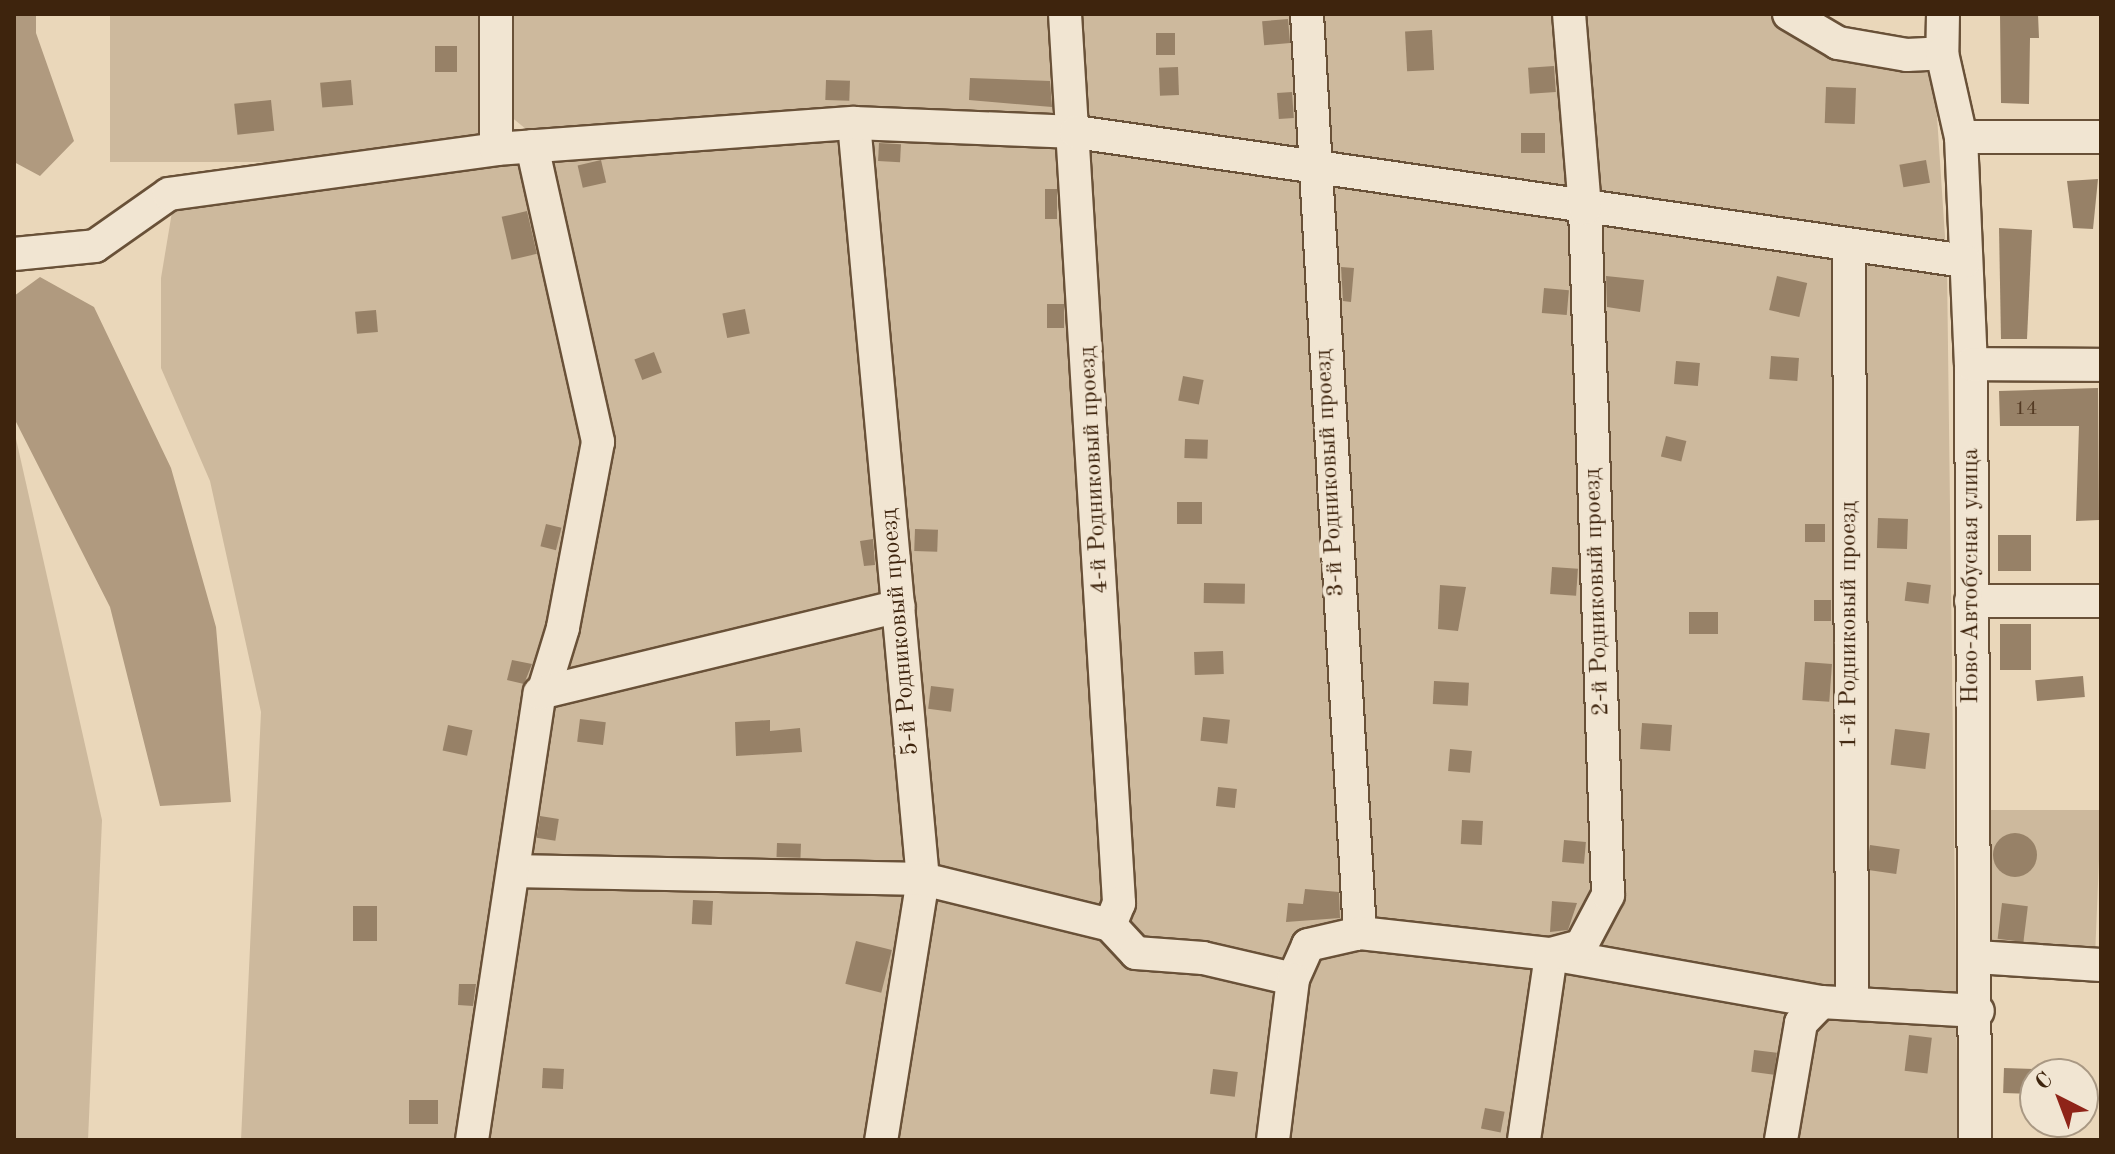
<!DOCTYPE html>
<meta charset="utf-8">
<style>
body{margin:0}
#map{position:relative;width:2115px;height:1154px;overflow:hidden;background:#ead7ba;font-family:"Old Standard TT",serif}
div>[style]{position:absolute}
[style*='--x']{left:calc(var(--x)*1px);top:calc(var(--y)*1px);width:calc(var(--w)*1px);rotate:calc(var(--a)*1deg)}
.green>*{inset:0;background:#cdb99d;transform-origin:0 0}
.water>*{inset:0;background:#b09a7f}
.building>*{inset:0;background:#978167;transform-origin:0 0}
.round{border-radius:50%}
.roads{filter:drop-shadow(2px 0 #695138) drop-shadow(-2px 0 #695138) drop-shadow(0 2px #695138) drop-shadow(0 -2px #695138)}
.minor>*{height:32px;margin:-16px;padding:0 16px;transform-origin:16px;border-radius:16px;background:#f1e5d2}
span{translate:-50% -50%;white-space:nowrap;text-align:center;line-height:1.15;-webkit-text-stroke:8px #f1e5d2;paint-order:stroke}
.number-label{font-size:20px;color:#543b24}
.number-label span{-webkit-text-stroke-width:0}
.street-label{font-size:24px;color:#3e240d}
.frame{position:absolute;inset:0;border:16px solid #3e240d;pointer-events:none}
.north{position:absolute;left:2019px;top:1058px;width:80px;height:80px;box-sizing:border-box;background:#f1e5d2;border:2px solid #a99883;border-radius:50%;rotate:318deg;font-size:22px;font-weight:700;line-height:32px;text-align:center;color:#3e240d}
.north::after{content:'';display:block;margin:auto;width:28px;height:36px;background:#8f2418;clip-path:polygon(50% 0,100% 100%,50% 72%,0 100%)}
</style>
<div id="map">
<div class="green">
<i style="left:110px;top:14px;width:381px;height:148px"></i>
<i style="clip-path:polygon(507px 14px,1060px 14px,1067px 121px,532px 134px,510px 116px)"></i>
<i style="clip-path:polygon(1075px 14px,1775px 14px,1783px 27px,1934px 71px,1947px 267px,1958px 1140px,241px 1140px,261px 712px,210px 481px,161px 368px,161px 278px,174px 200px,504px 156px,855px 127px,1084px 141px)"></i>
<i style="clip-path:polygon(14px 430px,102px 820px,88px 1140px,14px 1140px)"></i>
<i style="clip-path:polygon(1983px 810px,2101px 810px,2095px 957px,1987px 942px)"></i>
</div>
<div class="water">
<i style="clip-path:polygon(14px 14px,36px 14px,36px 33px,74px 141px,40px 176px,14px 162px)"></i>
<i style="clip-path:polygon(40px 277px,94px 307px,171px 468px,216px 627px,231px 802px,160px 806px,110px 607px,14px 418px,14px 296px)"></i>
</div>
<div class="building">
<i style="clip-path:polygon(2000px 14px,2038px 14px,2039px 38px,2030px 38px,2029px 104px,2001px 103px)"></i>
<i style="left:1288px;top:19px;width:24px;height:26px;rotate:85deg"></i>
<i style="left:1432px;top:30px;width:40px;height:27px;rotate:87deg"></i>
<i style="left:1175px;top:33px;width:22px;height:19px;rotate:90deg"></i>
<i style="left:435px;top:46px;width:22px;height:26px"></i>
<i style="left:1554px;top:66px;width:26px;height:26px;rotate:86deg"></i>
<i style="left:1178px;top:67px;width:28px;height:19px;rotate:88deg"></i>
<i style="clip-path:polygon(970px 78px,1050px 81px,1052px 107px,969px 100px)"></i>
<i style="left:351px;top:80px;width:25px;height:31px;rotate:85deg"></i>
<i style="left:826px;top:80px;width:24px;height:20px;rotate:2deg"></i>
<i style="left:1826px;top:87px;width:30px;height:36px;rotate:2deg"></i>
<i style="left:1292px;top:92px;width:26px;height:15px;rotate:86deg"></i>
<i style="left:271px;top:100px;width:31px;height:37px;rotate:84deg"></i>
<i style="left:1521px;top:133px;width:24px;height:20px"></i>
<i style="left:879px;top:143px;width:22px;height:18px;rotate:3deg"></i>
<i style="left:601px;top:160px;width:23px;height:24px;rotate:77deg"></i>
<i style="left:1926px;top:160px;width:23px;height:27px;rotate:80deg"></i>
<i style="clip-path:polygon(2098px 179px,2093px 229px,2073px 228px,2067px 181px)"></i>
<i style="left:1045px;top:189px;width:12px;height:30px"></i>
<i style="left:527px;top:211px;width:44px;height:26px;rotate:77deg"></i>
<i style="clip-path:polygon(1999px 228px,2032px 230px,2027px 339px,2001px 339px)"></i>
<i style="clip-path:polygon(1341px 267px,1354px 268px,1351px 302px,1343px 301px)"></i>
<i style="clip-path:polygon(1606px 276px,1644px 280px,1640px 312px,1607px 307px)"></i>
<i style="left:1777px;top:276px;width:31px;height:35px;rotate:13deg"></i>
<i style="left:1544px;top:288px;width:25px;height:25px;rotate:5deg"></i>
<i style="left:1047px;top:304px;width:17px;height:24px"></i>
<i style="left:745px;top:309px;width:25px;height:23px;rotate:79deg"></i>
<i style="left:376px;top:310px;width:22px;height:21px;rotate:85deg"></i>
<i style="left:654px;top:352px;width:22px;height:21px;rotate:69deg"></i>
<i style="left:1771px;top:356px;width:28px;height:23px;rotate:4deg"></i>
<i style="left:1676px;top:361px;width:24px;height:23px;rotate:5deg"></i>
<i style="left:1183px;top:376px;width:21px;height:25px;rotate:11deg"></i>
<i style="clip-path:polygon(2098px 388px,2099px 520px,2076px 521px,2079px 426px,2000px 426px,1999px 391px)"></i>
<i style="left:1666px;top:436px;width:21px;height:21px;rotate:14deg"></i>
<i style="left:1185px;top:439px;width:23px;height:19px;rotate:2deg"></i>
<i style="left:1177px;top:502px;width:25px;height:22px"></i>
<i style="left:1878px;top:518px;width:30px;height:30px;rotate:2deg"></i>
<i style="left:546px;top:524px;width:16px;height:23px;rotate:14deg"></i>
<i style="left:1805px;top:524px;width:20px;height:18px"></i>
<i style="left:915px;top:529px;width:23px;height:22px;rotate:2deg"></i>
<i style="left:1998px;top:535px;width:33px;height:36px"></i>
<i style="clip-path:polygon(873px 539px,875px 565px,864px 566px,860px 541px)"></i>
<i style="left:1552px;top:567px;width:26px;height:27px;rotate:4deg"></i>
<i style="left:1907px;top:582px;width:24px;height:19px;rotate:7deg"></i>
<i style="left:1204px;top:583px;width:41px;height:20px;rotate:1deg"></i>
<i style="clip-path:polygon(1440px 585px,1466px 587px,1458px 631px,1438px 629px)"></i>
<i style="left:1831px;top:600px;width:21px;height:17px;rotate:90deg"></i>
<i style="left:1689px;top:612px;width:29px;height:22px"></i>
<i style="left:2000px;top:624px;width:31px;height:46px"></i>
<i style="left:1223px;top:651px;width:23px;height:29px;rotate:88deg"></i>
<i style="clip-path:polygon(512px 660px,532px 664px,524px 684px,507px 680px)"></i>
<i style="left:1805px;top:662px;width:27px;height:38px;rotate:4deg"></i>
<i style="left:2083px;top:676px;width:21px;height:48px;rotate:85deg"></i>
<i style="left:1434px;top:681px;width:35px;height:23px;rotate:3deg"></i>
<i style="left:931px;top:686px;width:23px;height:23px;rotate:7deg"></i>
<i style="left:1203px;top:717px;width:27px;height:24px;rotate:6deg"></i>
<i style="left:580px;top:719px;width:26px;height:23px;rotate:7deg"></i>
<i style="clip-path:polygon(770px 720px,770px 731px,800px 728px,802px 752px,736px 756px,735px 722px)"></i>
<i style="left:1642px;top:723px;width:30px;height:26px;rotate:4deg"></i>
<i style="left:448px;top:725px;width:25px;height:26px;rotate:12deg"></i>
<i style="left:1895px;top:729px;width:35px;height:36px;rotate:7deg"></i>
<i style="left:1450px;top:749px;width:22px;height:22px;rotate:5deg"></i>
<i style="left:1218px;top:787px;width:19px;height:19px;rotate:6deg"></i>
<i style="left:540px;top:816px;width:19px;height:22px;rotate:9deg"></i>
<i style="left:1462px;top:820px;width:21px;height:24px;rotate:3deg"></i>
<i class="round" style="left:1993px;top:833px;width:44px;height:44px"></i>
<i style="left:1564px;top:840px;width:22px;height:22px;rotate:5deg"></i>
<i style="left:777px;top:843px;width:24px;height:14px;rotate:2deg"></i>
<i style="left:1870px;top:845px;width:30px;height:25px;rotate:8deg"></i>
<i style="clip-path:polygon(1305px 889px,1339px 892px,1340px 918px,1286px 922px,1288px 903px,1303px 904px)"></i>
<i style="left:693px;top:900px;width:20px;height:24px;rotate:3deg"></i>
<i style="clip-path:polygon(1552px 901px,1577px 903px,1568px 930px,1550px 932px)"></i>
<i style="left:2002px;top:903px;width:26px;height:36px;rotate:7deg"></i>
<i style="left:353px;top:906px;width:24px;height:35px"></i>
<i style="left:856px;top:941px;width:37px;height:44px;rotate:14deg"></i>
<i style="clip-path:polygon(459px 984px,476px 984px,473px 1006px,458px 1005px)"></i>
<i style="left:1909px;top:1035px;width:23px;height:36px;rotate:7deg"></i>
<i style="left:1754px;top:1050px;width:23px;height:22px;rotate:7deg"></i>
<i style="left:543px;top:1068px;width:21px;height:20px;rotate:3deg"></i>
<i style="left:2004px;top:1068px;width:31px;height:25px;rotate:2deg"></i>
<i style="left:1213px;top:1069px;width:25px;height:25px;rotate:7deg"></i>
<i style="left:409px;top:1100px;width:29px;height:24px"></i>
<i style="left:1485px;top:1108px;width:20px;height:21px;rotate:11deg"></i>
</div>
<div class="roads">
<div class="minor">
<i style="--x:1065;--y:14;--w:891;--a:86.52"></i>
<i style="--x:1119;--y:903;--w:24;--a:112"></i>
<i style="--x:1307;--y:14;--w:921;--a:86.7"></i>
<i style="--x:1789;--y:14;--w:57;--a:30.6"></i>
<i style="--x:1838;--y:43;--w:70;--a:9.9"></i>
<i style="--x:1907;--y:55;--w:35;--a:-3"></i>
<i style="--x:1943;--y:14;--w:39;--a:91"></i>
<i style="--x:1942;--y:53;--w:86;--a:77.3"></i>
<i style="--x:1961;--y:137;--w:227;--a:87.5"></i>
<i style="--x:1971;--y:364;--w:776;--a:89.7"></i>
<i style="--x:854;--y:123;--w:759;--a:84.79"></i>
<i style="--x:923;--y:879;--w:264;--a:99.1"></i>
<i style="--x:1961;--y:137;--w:140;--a:0"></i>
<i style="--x:532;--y:146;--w:303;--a:77.4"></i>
<i style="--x:598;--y:442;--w:189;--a:100.7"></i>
<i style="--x:563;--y:628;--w:68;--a:107.1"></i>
<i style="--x:496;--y:149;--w:135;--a:-90"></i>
<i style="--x:1849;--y:247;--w:755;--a:89.77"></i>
<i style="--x:14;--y:254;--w:81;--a:-5.6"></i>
<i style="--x:95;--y:246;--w:90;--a:-35.1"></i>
<i style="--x:169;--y:194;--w:330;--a:-7.8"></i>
<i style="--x:496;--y:149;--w:359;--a:-4.2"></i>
<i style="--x:854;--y:123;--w:222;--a:2.3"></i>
<i style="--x:1076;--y:132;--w:898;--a:8.26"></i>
<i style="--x:1971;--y:364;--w:130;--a:0.4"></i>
<i style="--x:1971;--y:601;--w:130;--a:0"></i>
<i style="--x:514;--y:871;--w:409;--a:1.1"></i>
<i style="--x:923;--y:879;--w:193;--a:13.8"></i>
<i style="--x:1110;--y:925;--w:38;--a:47"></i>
<i style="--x:1136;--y:953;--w:67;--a:4.3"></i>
<i style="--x:1203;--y:958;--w:92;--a:13.1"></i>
<i style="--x:1293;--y:979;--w:37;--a:-66"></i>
<i style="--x:1308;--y:945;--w:53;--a:-13"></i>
<i style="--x:1360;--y:933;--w:192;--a:6.3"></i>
<i style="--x:1551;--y:954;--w:274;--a:10.1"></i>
<i style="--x:1821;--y:1002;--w:157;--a:3.3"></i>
<i style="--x:1976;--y:957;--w:125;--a:3.7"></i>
<i style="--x:472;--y:1140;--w:452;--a:-81.4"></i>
<i style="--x:540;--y:693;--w:369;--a:-13.6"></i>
<i style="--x:1273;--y:1140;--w:162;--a:-82.9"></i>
<i style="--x:1524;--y:1140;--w:188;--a:-81.7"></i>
<i style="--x:1551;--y:954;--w:31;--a:-15"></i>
<i style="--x:1581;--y:946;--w:58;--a:-62.1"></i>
<i style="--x:1608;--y:895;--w:687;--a:-91.92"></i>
<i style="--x:1585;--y:208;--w:195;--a:-94.7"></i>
<i style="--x:1781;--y:1140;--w:119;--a:-80.3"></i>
<i style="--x:1801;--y:1023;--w:29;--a:-46"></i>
</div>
</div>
<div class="number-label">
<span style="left:2026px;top:409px">14</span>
</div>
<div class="street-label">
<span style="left:1095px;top:470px;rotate:-93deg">4-й Родниковый проезд</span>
<span style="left:1331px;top:473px;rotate:-93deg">3-й Родниковый проезд</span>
<span style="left:1972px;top:576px;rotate:-90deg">Ново-Автобусная улица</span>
<span style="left:1598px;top:592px;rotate:-92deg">2-й Родниковый проезд</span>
<span style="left:1850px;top:625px;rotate:-90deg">1-й Родниковый проезд</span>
<span style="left:901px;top:632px;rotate:-95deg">5-й Родниковый проезд</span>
</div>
<div class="frame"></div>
<div class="north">С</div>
</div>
